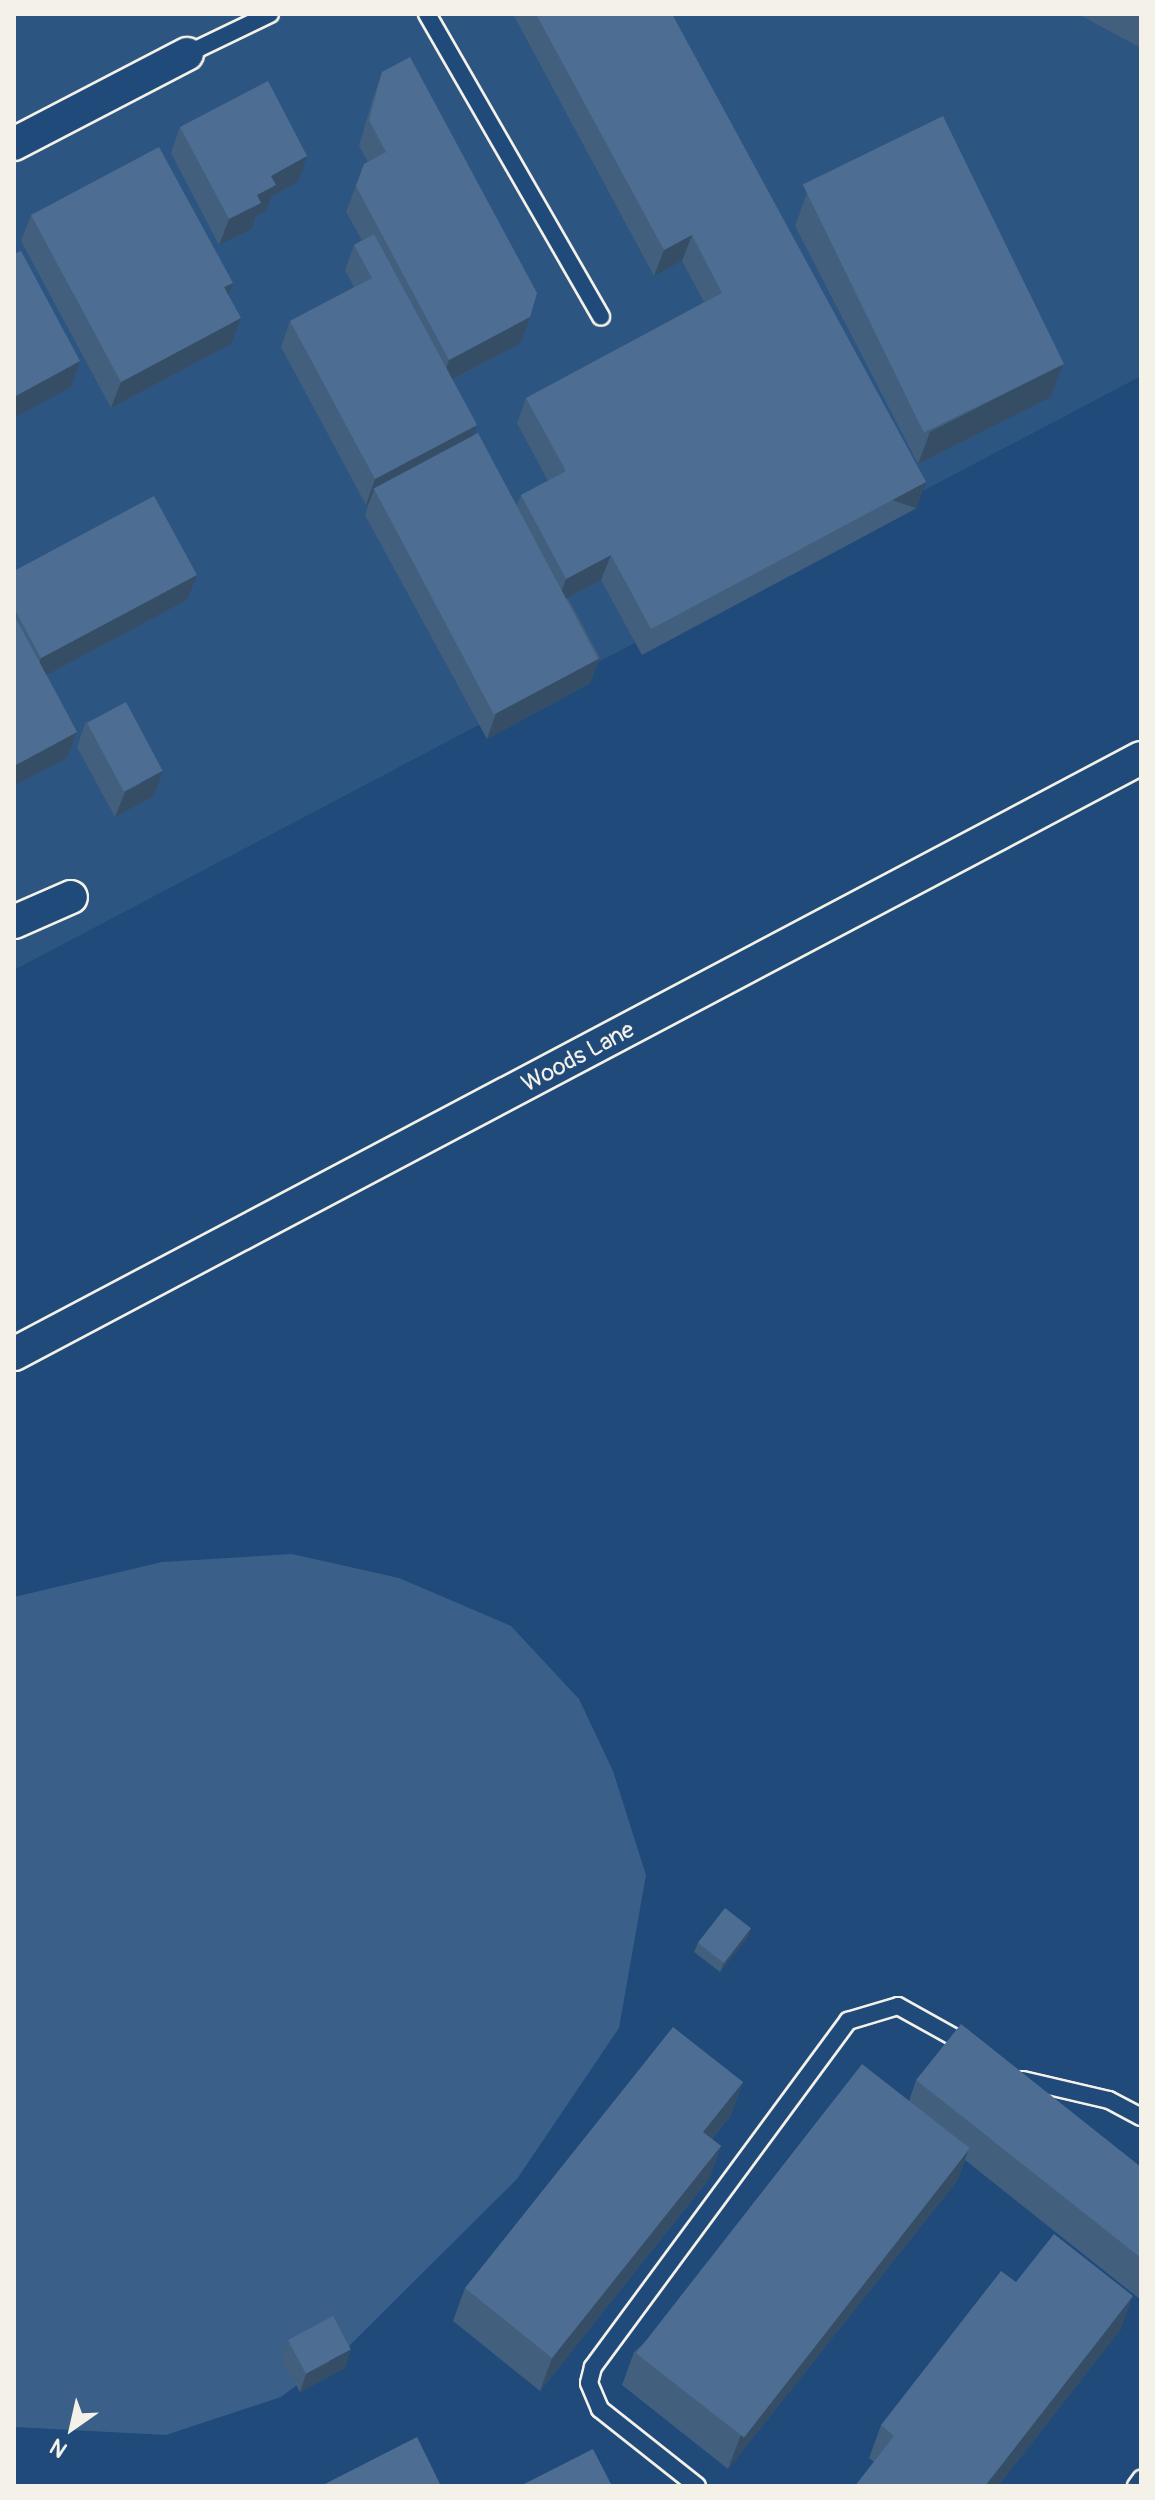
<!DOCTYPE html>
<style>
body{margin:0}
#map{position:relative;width:1155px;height:2500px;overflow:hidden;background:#1f4a7a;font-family:Pangolin,sans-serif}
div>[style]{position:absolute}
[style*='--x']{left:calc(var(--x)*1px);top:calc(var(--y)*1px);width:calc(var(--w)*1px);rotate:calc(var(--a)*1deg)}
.built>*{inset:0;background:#2d5581}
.green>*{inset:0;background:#3a5f88}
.roads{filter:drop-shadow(2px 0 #f4f1e8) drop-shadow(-2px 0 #f4f1e8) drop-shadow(0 2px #f4f1e8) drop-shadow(0 -2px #f4f1e8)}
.lane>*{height:16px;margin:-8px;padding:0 8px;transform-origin:8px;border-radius:8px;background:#1f4a7a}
.street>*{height:32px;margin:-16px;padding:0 16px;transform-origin:16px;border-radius:16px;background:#1f4a7a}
.wall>*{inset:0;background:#425f7e}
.shaded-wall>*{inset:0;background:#364d66;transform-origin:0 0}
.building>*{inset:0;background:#4d6e92;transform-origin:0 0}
span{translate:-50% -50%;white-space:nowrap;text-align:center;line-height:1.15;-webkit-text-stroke:6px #1f4a7a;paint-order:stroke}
.street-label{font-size:24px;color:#f4f1e8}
.frame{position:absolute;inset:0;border:16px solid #f4f1e8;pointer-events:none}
.north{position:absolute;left:32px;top:2388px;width:80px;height:80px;-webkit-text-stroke:6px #1f4a7a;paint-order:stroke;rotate:214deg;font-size:22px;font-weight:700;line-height:32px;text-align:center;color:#f4f1e8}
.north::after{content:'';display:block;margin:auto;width:28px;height:36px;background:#f4f1e8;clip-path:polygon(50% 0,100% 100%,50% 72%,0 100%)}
</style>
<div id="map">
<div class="built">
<i style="clip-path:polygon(14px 14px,1141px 14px,1141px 376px,14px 970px)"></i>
</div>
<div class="green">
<i style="clip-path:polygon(292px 1554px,399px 1578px,511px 1626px,579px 1699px,613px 1771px,646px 1875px,619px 2028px,517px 2179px,349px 2346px,281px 2397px,166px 2435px,14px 2427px,14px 1597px,162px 1562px)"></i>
</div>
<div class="roads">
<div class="lane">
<i style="--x:427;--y:14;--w:349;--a:60.1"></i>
<i style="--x:187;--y:54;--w:92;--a:-25.7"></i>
<i style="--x:1023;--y:2080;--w:88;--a:13.1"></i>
<i style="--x:1109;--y:2100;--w:36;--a:28"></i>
<i style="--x:697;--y:2486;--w:124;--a:-141.6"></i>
<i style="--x:600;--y:2409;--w:28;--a:-113"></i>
<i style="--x:589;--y:2383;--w:16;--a:-76"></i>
<i style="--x:593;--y:2367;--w:430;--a:-53.6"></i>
<i style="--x:848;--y:2021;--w:52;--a:-16.7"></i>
<i style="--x:898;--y:2006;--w:82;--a:29.1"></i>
<i style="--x:1136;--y:2486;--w:9;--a:-54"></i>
</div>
<div class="street">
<i style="--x:14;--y:144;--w:195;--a:-27.5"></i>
<i style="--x:14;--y:922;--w:62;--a:-23.7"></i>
<i style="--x:14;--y:1354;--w:1275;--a:-27.87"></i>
</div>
</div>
<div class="wall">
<i style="clip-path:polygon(513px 14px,672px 14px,917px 508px,642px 655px,601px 580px,568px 598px,600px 658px,590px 683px,487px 739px,365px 515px,369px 503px,366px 505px,281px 347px,290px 321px,354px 287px,345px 270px,354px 245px,362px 240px,346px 212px,364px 164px,368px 162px,359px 146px,373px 98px,382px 72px,521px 343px,452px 380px,477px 425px,473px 436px,517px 505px,521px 495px,548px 481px,517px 423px,526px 398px,704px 302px,682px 261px,654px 276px)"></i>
<i style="clip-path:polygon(1078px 14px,1141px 14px,1141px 48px)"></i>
<i style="clip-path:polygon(180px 127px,298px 182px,272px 196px,266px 211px,256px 216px,252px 229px,219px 245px,171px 153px)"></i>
<i style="clip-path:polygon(807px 193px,1063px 364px,1051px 397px,918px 464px,795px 226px)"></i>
<i style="clip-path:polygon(31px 215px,233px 283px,228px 295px,231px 344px,111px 408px,21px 241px)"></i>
<i style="clip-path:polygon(14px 571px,187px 600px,47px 675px,77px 732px,67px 758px,14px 786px)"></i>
<i style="clip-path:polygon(86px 721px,153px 797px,115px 817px,77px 747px)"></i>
<i style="clip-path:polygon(751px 1928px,748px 1937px,720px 1972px,694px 1952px,698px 1943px)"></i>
<i style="clip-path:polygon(916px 2080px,1141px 2167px,1141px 2300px,965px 2160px,957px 2181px,728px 2469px,622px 2385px,634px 2352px,909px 2101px)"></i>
<i style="clip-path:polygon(743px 2082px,731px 2115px,712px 2139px,721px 2146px,709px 2179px,540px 2391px,453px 2321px,465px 2288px)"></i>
<i style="clip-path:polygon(1016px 2282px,1121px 2329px,998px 2486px,855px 2486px,874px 2462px,869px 2458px,881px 2425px)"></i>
<i style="clip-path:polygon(288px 2341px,345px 2368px,300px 2392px,281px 2359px)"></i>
</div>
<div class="shaded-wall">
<i style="clip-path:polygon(307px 156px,298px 182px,272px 196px,266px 211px,256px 216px,252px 229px,219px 245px,229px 219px,257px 195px,271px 176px)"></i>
<i style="clip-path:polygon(692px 235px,682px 261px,654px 276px,664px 250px)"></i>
<i style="clip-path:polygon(233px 283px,224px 308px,224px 287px)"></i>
<i style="clip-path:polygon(530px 317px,521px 343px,440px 386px,449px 360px)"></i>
<i style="clip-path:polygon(241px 318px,231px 344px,111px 408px,121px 382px)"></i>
<i style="clip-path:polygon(80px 361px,71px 387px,14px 418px,14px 397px)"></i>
<i style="clip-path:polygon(1063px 364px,1051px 397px,918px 464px,930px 432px)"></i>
<i style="clip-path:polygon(477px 425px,468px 451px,374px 489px,369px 503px,366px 505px,375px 479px)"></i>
<i style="left:926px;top:482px;width:28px;height:312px;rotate:109deg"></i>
<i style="clip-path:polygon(611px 555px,601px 580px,557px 604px,566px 579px)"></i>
<i style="clip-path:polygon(197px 575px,187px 600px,32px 683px,41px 658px)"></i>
<i style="clip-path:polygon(600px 658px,590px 683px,487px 739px,496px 713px)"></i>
<i style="clip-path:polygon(77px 732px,67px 758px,14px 786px,14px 766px)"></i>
<i style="clip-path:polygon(163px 771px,153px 797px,115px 817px,125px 792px)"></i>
<i style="clip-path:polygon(751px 1928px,748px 1937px,720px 1972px,724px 1963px)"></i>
<i style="clip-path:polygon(743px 2082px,731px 2115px,691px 2164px,703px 2132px)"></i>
<i style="clip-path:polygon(721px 2146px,709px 2179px,540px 2391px,552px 2358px)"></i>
<i style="clip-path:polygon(969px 2149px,957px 2181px,728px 2469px,740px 2437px)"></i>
<i style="clip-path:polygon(1133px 2296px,1121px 2329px,998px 2486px,985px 2486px)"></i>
<i style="clip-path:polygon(351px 2350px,345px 2368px,300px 2392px,306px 2374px)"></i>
</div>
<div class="building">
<i style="clip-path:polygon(536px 14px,672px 14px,926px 482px,651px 629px,611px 555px,566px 579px,521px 495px,566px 471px,526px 398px,722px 293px,692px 235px,664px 250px)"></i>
<i style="clip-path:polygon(410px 57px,537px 293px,530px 317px,449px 360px,356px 186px,364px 164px,386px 152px,369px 120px,382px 72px)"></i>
<i style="clip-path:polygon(268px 81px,307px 156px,271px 176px,276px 185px,257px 195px,261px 203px,229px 219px,180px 127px)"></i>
<i style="left:943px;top:116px;width:276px;height:156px;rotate:64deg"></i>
<i style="clip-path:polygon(159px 147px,233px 283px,224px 287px,241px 318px,121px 382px,31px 215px)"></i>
<i style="clip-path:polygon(374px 234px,477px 425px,375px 479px,290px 321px,372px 278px,354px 245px)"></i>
<i style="clip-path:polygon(21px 251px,80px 361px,14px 397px,14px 254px)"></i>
<i style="left:478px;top:433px;width:256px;height:118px;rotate:62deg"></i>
<i style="clip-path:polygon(154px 496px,197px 575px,41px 658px,14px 608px,14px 571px)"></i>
<i style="clip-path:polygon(14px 615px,77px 732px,14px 766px)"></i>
<i style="left:126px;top:702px;width:78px;height:44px;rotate:62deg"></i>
<i style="left:725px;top:1908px;width:33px;height:44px;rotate:38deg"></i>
<i style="clip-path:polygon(961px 2024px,1141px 2167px,1141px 2258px,916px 2080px)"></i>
<i style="clip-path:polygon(673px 2027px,743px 2082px,703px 2132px,721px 2146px,552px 2358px,465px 2288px)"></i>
<i style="left:862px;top:2064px;width:137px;height:367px;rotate:38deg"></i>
<i style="clip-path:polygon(1054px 2234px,1133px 2296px,985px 2486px,855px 2486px,894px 2436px,881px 2425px,1001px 2271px,1016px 2282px)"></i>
<i style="left:333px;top:2316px;width:38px;height:51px;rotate:62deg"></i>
<i style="clip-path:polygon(417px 2437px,441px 2486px,321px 2486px)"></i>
<i style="clip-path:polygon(593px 2449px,612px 2486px,520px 2486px)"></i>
</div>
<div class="street-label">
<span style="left:578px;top:1057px;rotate:-28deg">Woods Lane</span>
</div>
<div class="frame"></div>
<div class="north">N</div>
</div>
